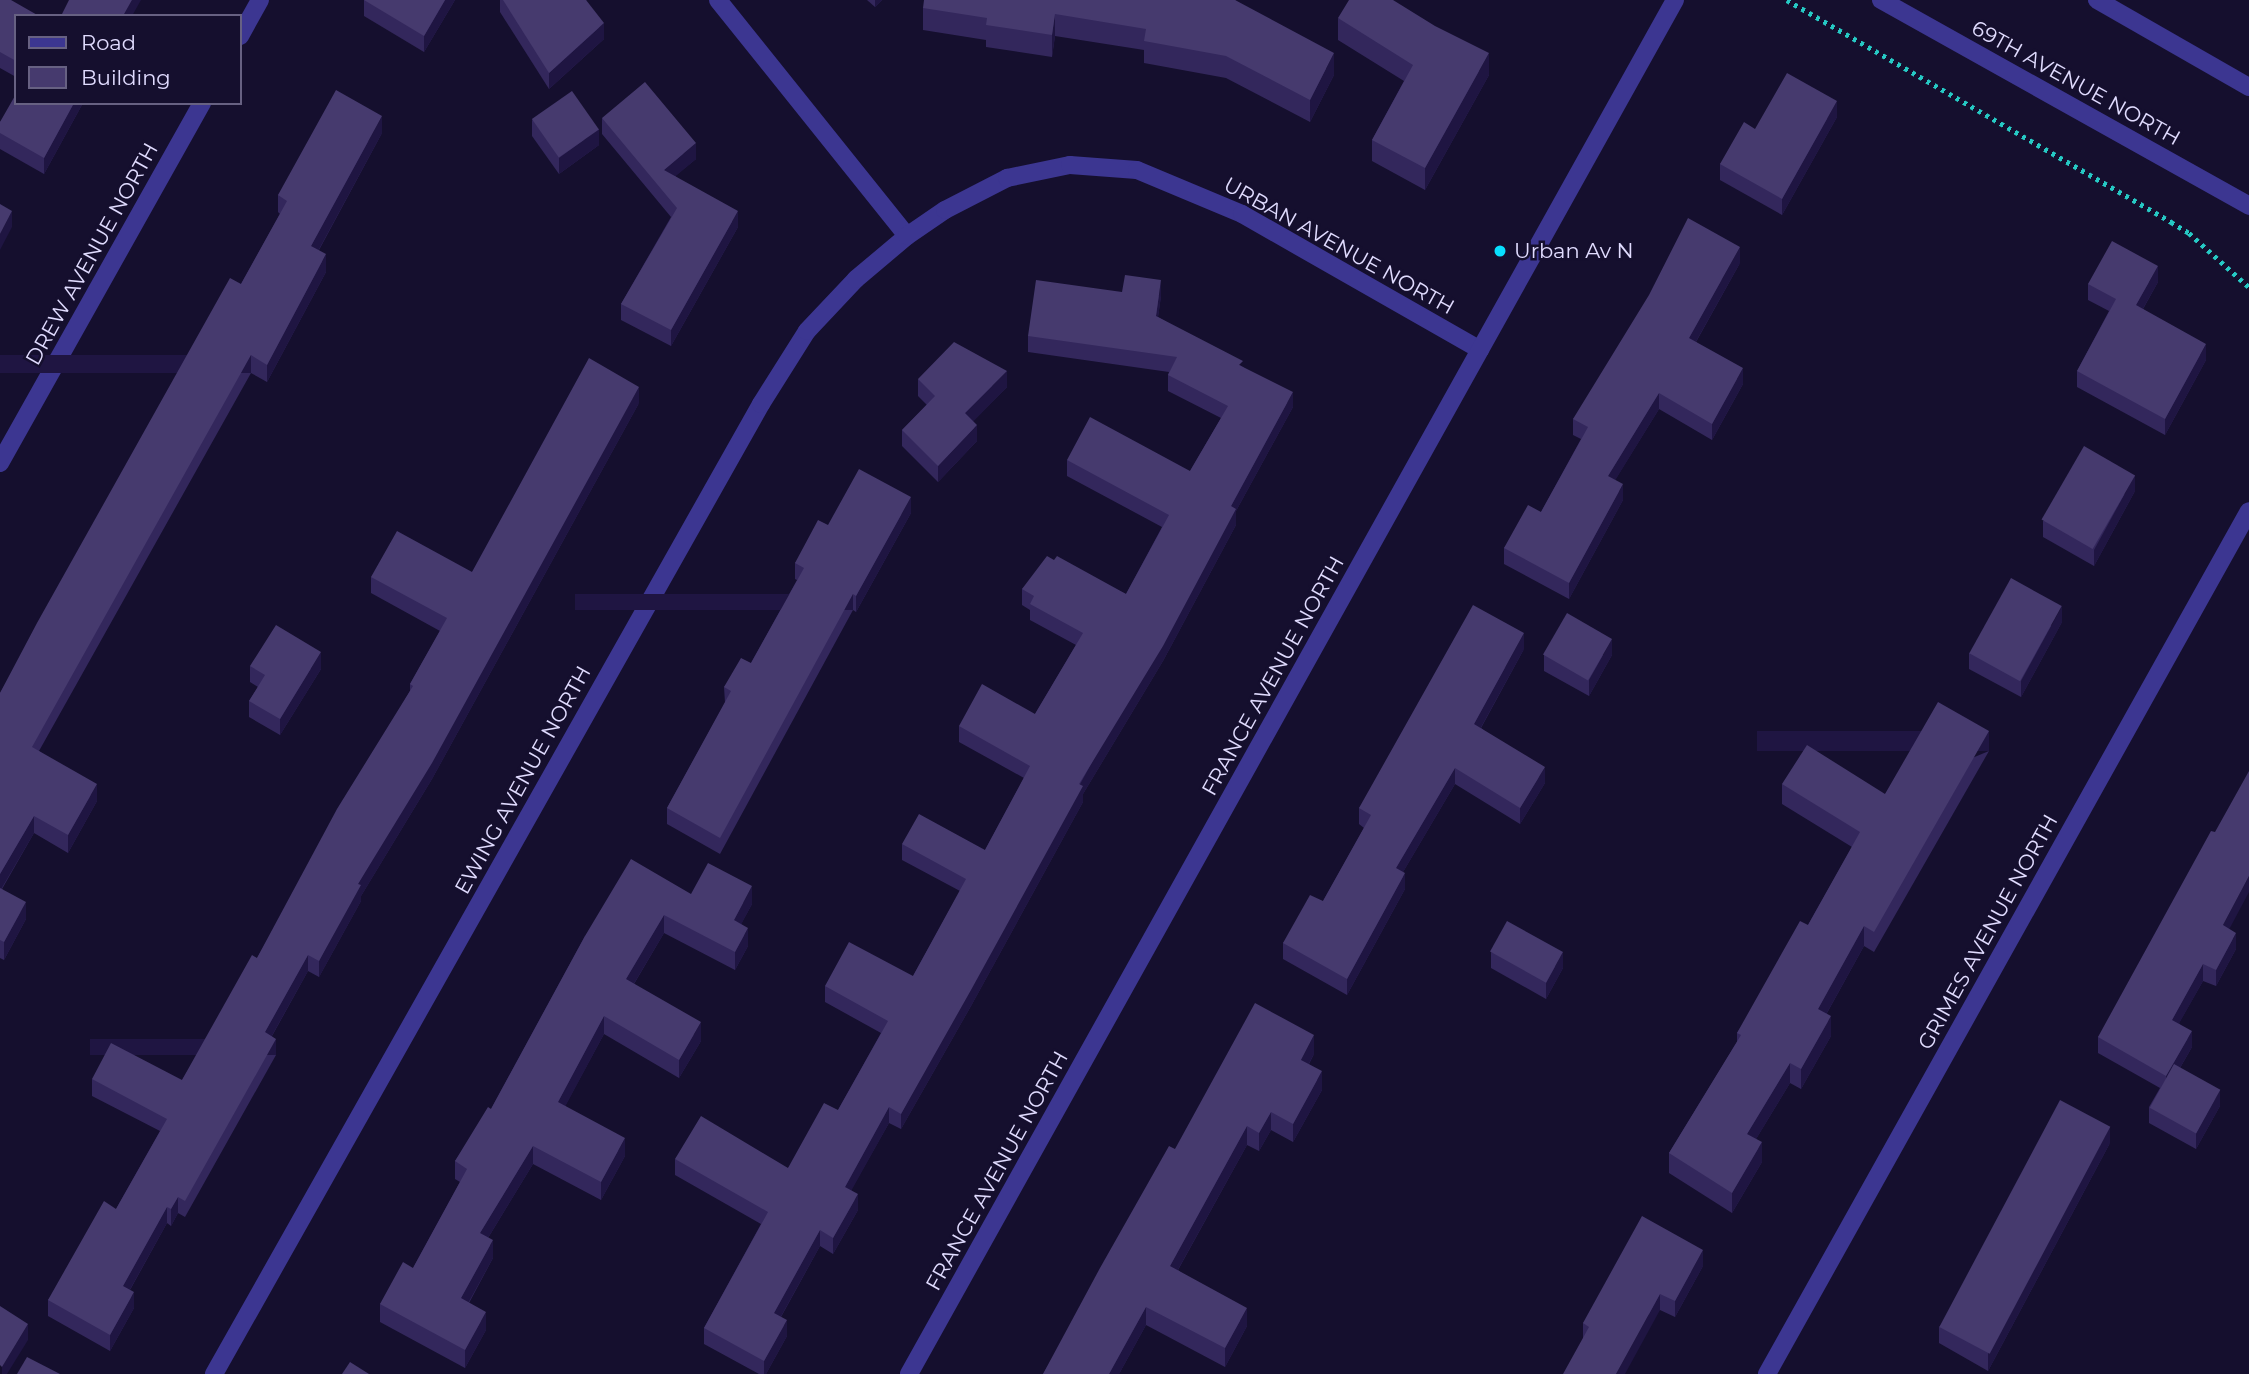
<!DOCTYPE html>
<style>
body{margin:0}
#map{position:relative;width:2249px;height:1374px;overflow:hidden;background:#150f2e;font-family:Montserrat,sans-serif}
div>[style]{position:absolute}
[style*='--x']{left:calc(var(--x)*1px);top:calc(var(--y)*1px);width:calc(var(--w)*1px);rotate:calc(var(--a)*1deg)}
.path>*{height:4.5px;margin-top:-2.25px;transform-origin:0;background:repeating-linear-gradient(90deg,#26c9c4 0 3.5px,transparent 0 8.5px)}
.minor>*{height:18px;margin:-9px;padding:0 9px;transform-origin:9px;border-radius:9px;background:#3c3691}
.tertiary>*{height:18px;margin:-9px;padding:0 9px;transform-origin:9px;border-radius:9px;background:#3c3691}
.wall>*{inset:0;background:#33275c}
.shaded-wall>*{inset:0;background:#1f1542;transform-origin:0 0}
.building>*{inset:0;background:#463a6e;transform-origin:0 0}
.dots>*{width:19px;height:19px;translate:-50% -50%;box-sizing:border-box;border:4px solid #150f2e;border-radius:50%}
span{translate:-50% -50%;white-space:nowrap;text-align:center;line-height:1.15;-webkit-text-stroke:5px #150f2e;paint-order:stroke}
.street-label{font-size:21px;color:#e1dcff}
.poi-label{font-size:21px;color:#e1dcff}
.left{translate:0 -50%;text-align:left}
.legend{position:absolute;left:14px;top:14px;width:228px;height:91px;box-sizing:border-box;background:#150f2e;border:2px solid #676182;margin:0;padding:9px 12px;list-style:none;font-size:21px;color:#e1dcff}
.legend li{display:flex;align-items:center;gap:14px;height:35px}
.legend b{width:35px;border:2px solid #676182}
</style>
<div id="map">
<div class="path">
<i style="--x:1787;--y:0;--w:444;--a:30"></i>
<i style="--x:2171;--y:222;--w:21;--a:31"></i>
<i style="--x:2189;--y:233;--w:81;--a:42"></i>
</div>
<div class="minor">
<i style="--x:718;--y:0;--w:302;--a:51.3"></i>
<i style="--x:240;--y:36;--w:41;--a:-60.9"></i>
<i style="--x:0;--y:463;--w:413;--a:-60.7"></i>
<i style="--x:214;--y:1374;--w:1114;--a:-60.58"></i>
<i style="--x:761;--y:404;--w:86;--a:-57.8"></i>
<i style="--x:807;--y:331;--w:71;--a:-46.7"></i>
<i style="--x:856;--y:279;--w:67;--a:-40.1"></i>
<i style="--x:907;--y:236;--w:46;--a:-34.4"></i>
<i style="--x:945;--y:210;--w:70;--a:-27.3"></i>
<i style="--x:1007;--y:178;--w:64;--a:-11.7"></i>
<i style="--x:1070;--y:165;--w:67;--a:4.3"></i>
<i style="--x:1137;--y:170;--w:114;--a:22.7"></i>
<i style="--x:1242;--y:214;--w:274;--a:29.7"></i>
<i style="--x:1767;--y:1374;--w:988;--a:-60.82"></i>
</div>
<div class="tertiary">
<i style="--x:1881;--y:0;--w:422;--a:29.2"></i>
<i style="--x:2097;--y:0;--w:175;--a:29.8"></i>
<i style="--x:909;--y:1374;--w:1573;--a:-60.86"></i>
</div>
<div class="wall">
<i style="clip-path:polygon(0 0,16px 16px,16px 77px,0 68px)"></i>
<i style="clip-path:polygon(364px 0,455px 0,424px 52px,364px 16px)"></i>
<i style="clip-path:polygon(500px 0,586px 0,604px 39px,549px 89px,500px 12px)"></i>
<i style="clip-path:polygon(867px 0,882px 0,875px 7px)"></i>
<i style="clip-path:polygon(1235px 0,1334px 75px,1310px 122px,1226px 78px,1144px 63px,1144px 50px,1055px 36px,1052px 57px,986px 47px,986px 40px,923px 30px,923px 8px)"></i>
<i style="clip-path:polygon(1338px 18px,1489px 75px,1425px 190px,1372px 161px,1372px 140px,1404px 81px,1338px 40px)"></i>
<i style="clip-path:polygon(16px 103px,83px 103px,44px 174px,0 149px,0 122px)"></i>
<i style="clip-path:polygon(1837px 117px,1782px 215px,1720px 180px,1720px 164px,1755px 129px)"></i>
<i style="clip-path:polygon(602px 118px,696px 159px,675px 176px,738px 227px,671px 346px,621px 320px,621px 304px,671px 217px,602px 134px)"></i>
<i style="clip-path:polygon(532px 120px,599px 145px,559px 174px,532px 136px)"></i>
<i style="clip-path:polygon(382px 133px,319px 250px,326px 272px,267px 382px,251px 373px,39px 751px,97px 801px,68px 853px,34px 833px,2px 889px,26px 919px,4px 960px,0 958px,0 693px,241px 284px,280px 214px,278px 212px,278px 195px)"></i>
<i style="clip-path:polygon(1740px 263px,1696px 342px,1743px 384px,1712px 440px,1659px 409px,1615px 480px,1623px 500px,1569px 599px,1504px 564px,1504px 548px,1541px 512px,1581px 439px,1573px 435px,1573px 419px)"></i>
<i style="clip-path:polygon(2158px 282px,2143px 309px,2206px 360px,2165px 435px,2077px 387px,2077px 371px,2109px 311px,2088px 300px,2088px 284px)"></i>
<i style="clip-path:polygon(1122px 292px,1161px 296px,1158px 317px,1243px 367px,1293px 407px,1236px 511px,1236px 525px,1163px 661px,1083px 794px,1083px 802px,971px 1006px,901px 1129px,889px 1123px,851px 1190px,858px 1210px,833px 1254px,820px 1246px,781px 1317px,787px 1336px,766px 1374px,759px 1374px,704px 1344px,704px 1328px,761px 1224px,675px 1175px,675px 1159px,788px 1168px,838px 1110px,881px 1033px,825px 1002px,825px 986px,913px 976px,960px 891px,902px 860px,902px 844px,985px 850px,1024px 778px,959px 742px,959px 726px,1035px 714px,1076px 645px,1030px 620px,1030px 610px,1022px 605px,1022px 589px,1054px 560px,1126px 594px,1162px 527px,1067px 476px,1067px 460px,1190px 471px,1221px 418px,1168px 391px,1168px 375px,1169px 372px,1028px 352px,1028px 336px)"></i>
<i style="clip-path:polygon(918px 379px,1007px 387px,973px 421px,977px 441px,938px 482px,902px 446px,902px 430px,927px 405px,918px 396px)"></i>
<i style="clip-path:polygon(639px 403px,432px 779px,361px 896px,361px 901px,319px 977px,308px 971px,272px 1036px,276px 1055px,185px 1217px,178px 1213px,171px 1226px,167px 1223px,130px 1290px,134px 1308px,110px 1351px,48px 1316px,48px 1300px,116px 1209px,160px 1131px,92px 1096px,92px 1079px,182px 1080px,257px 958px,410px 691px,410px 684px,440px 631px,371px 593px,371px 577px,472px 572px)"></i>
<i style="clip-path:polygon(2135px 491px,2094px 566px,2043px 537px,2043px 521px)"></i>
<i style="clip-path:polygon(911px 513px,856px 612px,853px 610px,720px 854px,667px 824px,667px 808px,725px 703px,724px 687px,751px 663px,797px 580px,795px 579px,795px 563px,828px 525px)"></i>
<i style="clip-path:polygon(2062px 622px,2021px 697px,1969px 669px,1969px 653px)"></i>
<i style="clip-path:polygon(1524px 649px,1481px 728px,1545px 783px,1520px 824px,1455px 784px,1403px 872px,1405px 889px,1347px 995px,1283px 959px,1283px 943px,1323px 901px,1364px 828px,1359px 824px,1359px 808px)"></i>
<i style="clip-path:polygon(1544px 655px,1612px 655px,1589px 696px,1544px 671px)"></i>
<i style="clip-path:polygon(250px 666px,321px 669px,280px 735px,249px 717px,249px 701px,258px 687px,250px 682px)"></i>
<i style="clip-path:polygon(1989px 751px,1874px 952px,1864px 946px,1827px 1013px,1831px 1036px,1801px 1089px,1790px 1083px,1756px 1139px,1762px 1162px,1732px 1213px,1669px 1173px,1669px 1153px,1737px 1042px,1737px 1033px,1808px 925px,1852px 847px,1782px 804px,1782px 784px,1885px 794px)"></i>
<i style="clip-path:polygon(691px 894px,752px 904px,741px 924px,748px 946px,735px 970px,664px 933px,634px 984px,701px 1041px,679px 1078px,604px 1034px,565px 1106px,625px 1156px,601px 1200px,533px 1164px,488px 1238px,493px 1258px,469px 1303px,486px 1330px,465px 1368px,380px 1322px,380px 1304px,413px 1268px,460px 1182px,455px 1179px,455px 1161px,491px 1109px,585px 936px)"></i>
<i style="clip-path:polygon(2229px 929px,2236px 949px,2216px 986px,2203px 981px,2179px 1023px,2192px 1047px,2180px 1068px,2220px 1106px,2196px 1149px,2149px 1123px,2149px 1107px,2160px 1088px,2098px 1053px,2098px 1037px)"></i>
<i style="clip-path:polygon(1491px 952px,1563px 968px,1546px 999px,1491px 968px)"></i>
<i style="clip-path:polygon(1314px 1054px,1309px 1064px,1322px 1090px,1293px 1142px,1271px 1130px,1259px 1151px,1247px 1145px,1178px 1270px,1247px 1326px,1225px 1367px,1146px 1325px,1119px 1374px,1043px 1374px,1175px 1149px)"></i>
<i style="clip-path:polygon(2110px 1143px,1988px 1371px,1939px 1343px,1939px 1327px)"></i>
<i style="clip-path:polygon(1703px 1266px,1675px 1317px,1660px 1310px,1583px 1339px,1583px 1323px)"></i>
</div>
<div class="shaded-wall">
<i style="clip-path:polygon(132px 0,141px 0,132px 16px,123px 16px)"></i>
<i style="clip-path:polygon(445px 0,455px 0,424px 52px,424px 36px)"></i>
<i style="clip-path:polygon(875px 0,882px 0,875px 7px)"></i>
<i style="clip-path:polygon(1055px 14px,1055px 36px,1052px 57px,1052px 35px)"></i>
<i style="clip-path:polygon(604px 23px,604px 39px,549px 89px,549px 73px)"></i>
<i style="clip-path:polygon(1334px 53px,1334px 75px,1310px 122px,1310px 100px)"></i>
<i style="clip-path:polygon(1489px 53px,1489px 75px,1425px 190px,1425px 168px)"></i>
<i style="clip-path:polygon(1837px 101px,1837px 117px,1782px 215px,1782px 199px)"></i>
<i style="clip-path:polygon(74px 103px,83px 103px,44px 174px,44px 158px)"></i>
<i style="clip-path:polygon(382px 116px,382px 133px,311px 264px,311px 246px)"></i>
<i style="clip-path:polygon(599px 129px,599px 145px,559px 174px,559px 158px)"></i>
<i style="clip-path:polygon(696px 143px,696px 159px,664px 186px,664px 170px)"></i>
<i style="clip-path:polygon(12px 211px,12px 227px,0 250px,0 234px)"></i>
<i style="clip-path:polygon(738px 211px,738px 227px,671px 346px,671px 330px)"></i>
<i style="clip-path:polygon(1740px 247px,1740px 263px,1689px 354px,1689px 338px)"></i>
<i style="clip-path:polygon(326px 254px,326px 272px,267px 382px,267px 365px)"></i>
<i style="clip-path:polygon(2158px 266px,2158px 282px,2136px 321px,2136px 305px)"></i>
<i style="clip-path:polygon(1161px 280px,1161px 296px,1156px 332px,1156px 316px)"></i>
<i style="clip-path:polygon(2206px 344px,2206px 360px,2165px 435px,2165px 419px)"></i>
<i style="left:251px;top:355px;width:18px;height:449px;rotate:90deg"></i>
<i style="clip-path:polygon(1743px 368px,1743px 384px,1712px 440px,1712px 424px)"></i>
<i style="clip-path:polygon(1007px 371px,1007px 387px,965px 430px,965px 413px)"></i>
<i style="clip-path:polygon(639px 387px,639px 403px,432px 779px,361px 896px,361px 901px,319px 977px,319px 961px,358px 884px)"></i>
<i style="clip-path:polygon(1293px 392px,1293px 407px,1236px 511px,1236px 525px,1163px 661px,1083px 794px,1083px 802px,971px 1006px,901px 1129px,901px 1114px)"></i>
<i style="clip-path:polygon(1659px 393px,1659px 409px,1608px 492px,1608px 476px)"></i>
<i style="clip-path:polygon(977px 425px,977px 441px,938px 482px,938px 466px)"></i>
<i style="clip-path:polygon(2135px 475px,2135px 491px,2094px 566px,2094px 550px)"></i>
<i style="clip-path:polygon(1623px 484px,1623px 500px,1569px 599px,1569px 583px)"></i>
<i style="clip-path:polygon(911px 497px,911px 513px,856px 612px,856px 596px)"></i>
<i style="left:853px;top:594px;width:16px;height:278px;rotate:90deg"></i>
<i style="clip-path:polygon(2062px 606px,2062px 622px,2021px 697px,2021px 681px)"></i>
<i style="clip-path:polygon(1524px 633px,1524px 649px,1474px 740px,1474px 724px)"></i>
<i style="clip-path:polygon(1612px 639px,1612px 655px,1589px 696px,1589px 680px)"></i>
<i style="clip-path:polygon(321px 652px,321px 669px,280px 735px,280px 719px)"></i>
<i style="left:1989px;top:731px;width:20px;height:232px;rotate:90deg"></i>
<i style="clip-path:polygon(1545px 767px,1545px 783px,1520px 824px,1520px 808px)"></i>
<i style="clip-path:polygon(1455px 768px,1455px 784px,1396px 884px,1396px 868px)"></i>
<i style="clip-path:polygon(97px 784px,97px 801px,68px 853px,68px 835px)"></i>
<i style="clip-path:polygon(34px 816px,34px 833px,0 891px,0 874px)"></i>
<i style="clip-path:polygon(1405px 873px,1405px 889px,1347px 995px,1347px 979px)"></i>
<i style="clip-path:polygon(2249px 876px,2249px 892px,2223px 941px,2223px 925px)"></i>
<i style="clip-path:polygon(752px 886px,752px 904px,734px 938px,734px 920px)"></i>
<i style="clip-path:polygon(26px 902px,26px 919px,4px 960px,4px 942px)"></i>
<i style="clip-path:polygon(664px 915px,664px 933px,626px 997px,626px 979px)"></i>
<i style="clip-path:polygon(1864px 926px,1864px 946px,1818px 1029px,1818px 1009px)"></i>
<i style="clip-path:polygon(748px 928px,748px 946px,735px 970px,735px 952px)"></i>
<i style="clip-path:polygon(2236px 933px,2236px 949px,2216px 986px,2216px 970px)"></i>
<i style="clip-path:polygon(1563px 952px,1563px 968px,1546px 999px,1546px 983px)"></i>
<i style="clip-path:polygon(308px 955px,308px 971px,265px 1048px,265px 1032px)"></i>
<i style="clip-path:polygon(2203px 964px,2203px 981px,2172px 1036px,2172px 1020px)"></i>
<i style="clip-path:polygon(604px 1016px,604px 1034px,558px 1120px,558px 1102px)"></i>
<i style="clip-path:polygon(1831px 1016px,1831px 1036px,1801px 1089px,1801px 1069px)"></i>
<i style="clip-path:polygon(701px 1022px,701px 1041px,679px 1078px,679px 1060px)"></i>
<i style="clip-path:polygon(2192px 1031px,2192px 1047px,2166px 1092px,2166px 1076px)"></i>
<i style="clip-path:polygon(1314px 1035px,1314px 1054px,1301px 1078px,1301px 1060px)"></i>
<i style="left:276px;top:1039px;width:16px;height:186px;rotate:90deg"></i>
<i style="clip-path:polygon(1790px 1063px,1790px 1083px,1747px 1154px,1747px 1134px)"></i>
<i style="clip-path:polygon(1322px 1071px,1322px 1090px,1293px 1142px,1293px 1124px)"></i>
<i style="clip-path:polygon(2220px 1090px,2220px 1106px,2196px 1149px,2196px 1133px)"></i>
<i style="clip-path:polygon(889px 1107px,889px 1123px,845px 1202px,845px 1187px)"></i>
<i style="clip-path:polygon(1271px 1112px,1271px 1130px,1259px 1151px,1259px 1133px)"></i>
<i style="clip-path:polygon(1247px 1126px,1247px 1145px,1170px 1284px,1170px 1266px)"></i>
<i style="clip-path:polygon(2110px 1127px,2110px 1143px,1988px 1371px,1988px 1354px)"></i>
<i style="clip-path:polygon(625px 1138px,625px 1156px,601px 1200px,601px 1182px)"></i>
<i style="clip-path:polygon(1762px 1142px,1762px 1162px,1732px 1213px,1732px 1193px)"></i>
<i style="clip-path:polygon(533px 1146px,533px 1164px,480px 1251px,480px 1233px)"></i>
<i style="clip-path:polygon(858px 1194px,858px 1210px,833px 1254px,833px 1238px)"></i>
<i style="clip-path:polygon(178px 1197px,178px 1213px,171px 1226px,171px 1209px)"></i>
<i style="clip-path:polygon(167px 1207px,167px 1223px,123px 1302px,123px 1286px)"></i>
<i style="clip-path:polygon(820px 1230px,820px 1246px,774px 1329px,774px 1313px)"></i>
<i style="clip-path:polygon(493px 1240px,493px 1258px,461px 1316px,461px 1298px)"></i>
<i style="clip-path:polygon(1703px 1250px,1703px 1266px,1675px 1317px,1675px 1301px)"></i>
<i style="clip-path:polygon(134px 1292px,134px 1308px,110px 1351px,110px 1335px)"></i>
<i style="clip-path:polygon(1660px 1294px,1660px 1310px,1625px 1374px,1616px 1374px)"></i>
<i style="clip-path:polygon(1146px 1307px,1146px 1325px,1119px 1374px,1109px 1374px)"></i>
<i style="clip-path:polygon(1247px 1308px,1247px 1326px,1225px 1367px,1225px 1348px)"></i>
<i style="clip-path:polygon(486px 1312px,486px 1330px,465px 1368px,465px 1350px)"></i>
<i style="clip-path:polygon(787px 1320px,787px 1336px,766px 1374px,764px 1374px,764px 1361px)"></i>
<i style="clip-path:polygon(28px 1324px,28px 1340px,7px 1374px,2px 1374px,2px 1367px)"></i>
</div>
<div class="building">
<i style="clip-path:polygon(0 0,11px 0,39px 16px,16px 16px,16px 61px,0 52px)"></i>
<i style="clip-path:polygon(69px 0,132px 0,123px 16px,61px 16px)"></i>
<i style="clip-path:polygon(364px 0,445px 0,424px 36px)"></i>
<i style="clip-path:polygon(503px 0,586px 0,604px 23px,549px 73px)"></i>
<i style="clip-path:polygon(924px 0,1235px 0,1334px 53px,1310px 100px,1226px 56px,1144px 41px,1146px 29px,1055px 14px,1052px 35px,986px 25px,987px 18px,923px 8px)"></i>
<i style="clip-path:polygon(1349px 0,1393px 0,1435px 26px,1489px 53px,1425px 168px,1372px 140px,1413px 65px,1338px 18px)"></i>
<i style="clip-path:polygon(1787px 73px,1837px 101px,1782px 199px,1720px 164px,1744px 122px,1755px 129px)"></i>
<i style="clip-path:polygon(645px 82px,696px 143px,664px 170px,738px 211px,671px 330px,621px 304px,677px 208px,602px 118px)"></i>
<i style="clip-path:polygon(336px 90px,382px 116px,311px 246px,326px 254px,267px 365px,251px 355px,32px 747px,97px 784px,68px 835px,34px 816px,0 874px,0 693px,37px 623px,230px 278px,241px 284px,287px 201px,278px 195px)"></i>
<i style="left:572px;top:91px;width:47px;height:49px;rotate:55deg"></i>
<i style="clip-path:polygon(16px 94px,16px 103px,74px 103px,44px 158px,0 133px,0 122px)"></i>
<i style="clip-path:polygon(0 204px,12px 211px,0 234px)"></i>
<i style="clip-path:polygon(1688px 218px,1740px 247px,1689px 338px,1743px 368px,1712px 424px,1659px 393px,1608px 476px,1623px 484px,1569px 583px,1504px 548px,1528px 505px,1541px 512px,1588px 427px,1573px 419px,1649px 295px)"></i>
<i style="clip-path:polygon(2112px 241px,2158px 266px,2136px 305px,2206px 344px,2165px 419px,2077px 371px,2116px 299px,2088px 284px)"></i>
<i style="clip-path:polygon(1125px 275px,1161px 280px,1156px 316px,1243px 361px,1239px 365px,1293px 392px,1231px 506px,1236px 509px,1163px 646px,1079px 784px,1083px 786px,971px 990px,901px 1114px,889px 1107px,845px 1187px,858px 1194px,833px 1238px,820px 1230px,774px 1313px,787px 1320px,764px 1361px,704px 1328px,768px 1212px,675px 1159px,701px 1116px,788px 1168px,824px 1103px,838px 1110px,888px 1021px,825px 986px,849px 942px,913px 976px,966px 879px,902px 844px,919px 814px,985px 850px,1030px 766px,959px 726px,982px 684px,1035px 714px,1083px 633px,1030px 604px,1034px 596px,1022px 589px,1047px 556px,1054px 560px,1057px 556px,1126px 594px,1169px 515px,1067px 460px,1090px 417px,1190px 471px,1228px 406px,1168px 375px,1177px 357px,1028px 336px,1036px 280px,1122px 292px)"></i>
<i style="clip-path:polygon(954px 342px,1007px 371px,965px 413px,977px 425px,938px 466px,902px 430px,935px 396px,918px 379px)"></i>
<i style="clip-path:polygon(589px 358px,639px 387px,432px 763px,358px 884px,361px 885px,319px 961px,308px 955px,265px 1032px,276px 1039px,185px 1201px,178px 1197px,171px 1209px,167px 1207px,123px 1286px,134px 1292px,110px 1335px,48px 1300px,104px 1201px,116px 1209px,167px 1119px,92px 1079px,111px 1043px,182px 1080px,252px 955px,257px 958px,337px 809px,413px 686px,410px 684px,447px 618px,371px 577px,397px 531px,472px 572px)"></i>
<i style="left:2084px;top:446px;width:59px;height:85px;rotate:30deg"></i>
<i style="clip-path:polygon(859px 469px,911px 497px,856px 596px,853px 594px,720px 838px,667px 808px,731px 691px,724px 687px,741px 658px,751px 663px,804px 568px,795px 563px,818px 520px,828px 525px)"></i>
<i style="left:2011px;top:578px;width:58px;height:86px;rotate:29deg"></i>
<i style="clip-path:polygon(1473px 605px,1524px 633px,1474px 724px,1545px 767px,1520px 808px,1455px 768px,1396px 868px,1405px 873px,1347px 979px,1283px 943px,1310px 895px,1323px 901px,1371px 815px,1359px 808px)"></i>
<i style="left:1567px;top:613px;width:52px;height:48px;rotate:30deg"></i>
<i style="clip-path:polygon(276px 625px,321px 652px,280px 719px,249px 701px,265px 675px,250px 666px)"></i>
<i style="clip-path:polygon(1938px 702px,1989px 731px,1874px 932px,1864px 926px,1818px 1009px,1831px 1016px,1801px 1069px,1790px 1063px,1747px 1134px,1762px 1142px,1732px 1193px,1669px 1153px,1741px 1035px,1737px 1033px,1800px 921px,1808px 925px,1860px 832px,1782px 784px,1807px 745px,1885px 794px)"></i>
<i style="clip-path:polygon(2249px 771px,2249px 876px,2223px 925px,2236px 933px,2216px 970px,2203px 964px,2172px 1020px,2192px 1031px,2166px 1076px,2098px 1037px,2211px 831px,2215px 832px)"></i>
<i style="clip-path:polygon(631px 859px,691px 894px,708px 863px,752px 886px,734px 920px,748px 928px,735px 952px,664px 915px,626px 979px,701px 1022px,679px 1060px,604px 1016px,558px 1102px,625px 1138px,601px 1182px,533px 1146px,480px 1233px,493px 1240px,461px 1298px,486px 1312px,465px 1350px,380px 1304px,403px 1262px,413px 1268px,467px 1169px,455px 1161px,488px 1107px,491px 1109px,585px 936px)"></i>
<i style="clip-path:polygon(0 888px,26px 902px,4px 942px,0 940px)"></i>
<i style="left:1507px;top:921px;width:64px;height:35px;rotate:29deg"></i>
<i style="clip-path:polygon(1255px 1003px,1314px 1035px,1301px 1060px,1322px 1071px,1293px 1124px,1271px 1112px,1259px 1133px,1247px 1126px,1170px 1266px,1247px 1308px,1225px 1348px,1146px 1307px,1109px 1374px,1043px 1374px,1100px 1268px,1169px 1146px,1175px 1149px)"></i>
<i style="left:2174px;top:1064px;width:53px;height:50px;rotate:29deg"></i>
<i style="left:2060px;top:1100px;width:57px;height:257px;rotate:28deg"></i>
<i style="clip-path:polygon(1642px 1216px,1703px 1250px,1675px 1301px,1660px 1294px,1616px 1374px,1563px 1374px,1589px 1327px,1583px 1323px)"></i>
<i style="clip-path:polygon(0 1306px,28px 1324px,2px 1367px,0 1365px)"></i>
<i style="clip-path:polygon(27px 1357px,60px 1374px,17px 1374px)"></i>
<i style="clip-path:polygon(350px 1362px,369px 1374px,342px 1374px)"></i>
</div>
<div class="dots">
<i style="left:1500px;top:251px;background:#08dfff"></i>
</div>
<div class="street-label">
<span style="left:2076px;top:83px;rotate:29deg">69TH AVENUE NORTH</span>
<span style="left:1339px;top:246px;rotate:29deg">URBAN AVENUE NORTH</span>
<span style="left:92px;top:254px;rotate:-61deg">DREW AVENUE NORTH</span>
<span style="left:1273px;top:676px;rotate:-61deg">FRANCE AVENUE NORTH</span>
<span style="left:523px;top:780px;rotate:-61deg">EWING AVENUE NORTH</span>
<span style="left:1988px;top:932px;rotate:-61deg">GRIMES AVENUE NORTH</span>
<span style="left:997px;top:1171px;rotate:-61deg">FRANCE AVENUE NORTH</span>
</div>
<div class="poi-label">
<span class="left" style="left:1514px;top:251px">Urban Av N</span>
</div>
<ul class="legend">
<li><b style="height:9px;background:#3c3691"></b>Road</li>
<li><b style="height:19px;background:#463a6e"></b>Building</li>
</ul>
</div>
